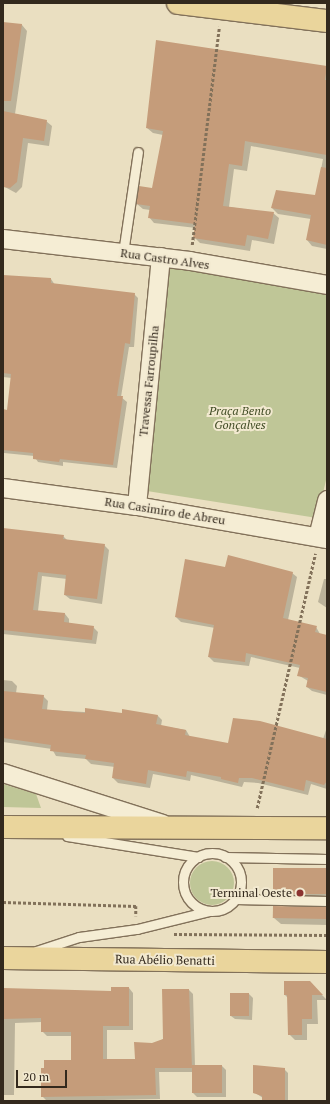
<!DOCTYPE html>
<meta charset="utf-8">
<style>
body{margin:0}
#map{position:relative;width:330px;height:1104px;overflow:hidden;background:#eadfc1;font-family:"PT Serif",serif}
div>[style]{position:absolute}
[style*='--x']{left:calc(var(--x)*1px);top:calc(var(--y)*1px);width:calc(var(--w)*1px);rotate:calc(var(--a)*1deg)}
.green>*{inset:0;background:#bfc697}
.round{border-radius:50%}
.shadow>*{inset:0;background:#0003}
.building>*{inset:0;background:#c59c7a;transform-origin:0 0}
.path>*{height:2.5px;margin-top:-1.25px;transform-origin:0;background:repeating-linear-gradient(90deg,#82715a 0 3px,transparent 0 5px)}
.roads{filter:drop-shadow(1px 0 #82715a) drop-shadow(-1px 0 #82715a) drop-shadow(0 1px #82715a) drop-shadow(0 -1px #82715a)}
.lane>*{height:9px;margin:-4.5px;padding:0 4.5px;transform-origin:4.5px;border-radius:4.5px;background:#f5edd4}
.lane>.ring{margin:-4.5px;padding:0;box-sizing:content-box;background:none;border:9px solid #f5edd4;border-radius:50%}
.street>*{height:18px;margin:-9px;padding:0 9px;transform-origin:9px;border-radius:9px;background:#f5edd4}
.primary>*{height:22px;margin:-11px;padding:0 11px;transform-origin:11px;border-radius:11px;background:#ead59c}
.dots>*{width:11px;height:11px;translate:-50% -50%;box-sizing:border-box;border:2px solid #f2e9d0;border-radius:50%}
span{translate:-50% -50%;white-space:nowrap;text-align:center;line-height:1.15;-webkit-text-stroke:4px #f2e9d0;paint-order:stroke}
.street-label{font-size:12px;color:#33291d}
.park-label{font-size:12px;color:#424d26;font-style:italic}
.poi-label{font-size:12px;color:#33291d}
.right{translate:-100% -50%;text-align:right}
.frame{position:absolute;inset:0;border:4px solid #33291d;pointer-events:none}
.scale{position:absolute;left:16px;top:1070px;width:51px;height:18px;box-sizing:border-box;border:2px solid #33291d;border-top:0;padding-left:5px;font-size:12px;line-height:14px;white-space:nowrap;color:#33291d;-webkit-text-stroke:3px #f2e9d0;paint-order:stroke}
</style>
<div id="map">
<div class="green">
<i style="clip-path:polygon(169px 266px,327px 291px,327px 476px,317px 518px,147px 491px)"></i>
<i style="clip-path:polygon(3px 784px,36px 794px,41px 808px,3px 807px)"></i>
<i class="round" style="left:190px;top:861px;width:44px;height:44px"></i>
</div>
<div class="shadow">
<i style="clip-path:polygon(3px 23px,22px 25px,27px 31px,15px 114px,46px 121px,52px 126px,49px 146px,28px 143px,22px 187px,16px 193px,3px 186px)"></i>
<i style="clip-path:polygon(327px 67px,327px 249px,312px 246px,307px 240px,311px 219px,278px 214px,272px 208px,316px 196px,323px 159px,251px 146px,247px 171px,234px 169px,229px 207px,273px 213px,279px 218px,274px 244px,252px 240px,250px 251px,200px 243px,194px 237px,196px 228px,154px 223px,149px 217px,150px 210px,143px 209px,137px 204px,153px 189px,163px 135px,153px 133px,147px 128px)"></i>
<i style="clip-path:polygon(3px 276px,51px 279px,55px 285px,134px 294px,138px 298px,134px 347px,129px 347px,121px 397px,127px 402px,117px 468px,63px 462px,63px 466px,38px 462px,34px 456px,4px 453px,3px 457px,3px 410px,8px 411px,12px 378px,3px 377px)"></i>
<i style="clip-path:polygon(3px 529px,63px 536px,68px 541px,104px 545px,109px 550px,102px 604px,70px 599px,65px 595px,67px 579px,42px 576px,38px 611px,65px 614px,69px 619px,69px 624px,93px 627px,98px 632px,96px 644px,3px 634px)"></i>
<i style="clip-path:polygon(226px 568px,292px 573px,297px 577px,288px 620px,316px 627px,320px 634px,327px 636px,327px 695px,312px 691px,307px 687px,308px 681px,298px 675px,300px 668px,251px 657px,249px 666px,214px 662px,209px 657px,215px 628px,181px 622px,176px 617px)"></i>
<i style="clip-path:polygon(324px 579px,327px 579px,327px 608px,318px 602px)"></i>
<i style="clip-path:polygon(3px 680px,12px 681px,17px 686px,16px 693px,43px 696px,48px 701px,47px 710px,158px 716px,162px 720px,161px 726px,186px 730px,190px 737px,229px 745px,323px 739px,327px 727px,327px 789px,311px 784px,308px 795px,258px 783px,244px 782px,242px 787px,191px 775px,190px 781px,153px 774px,150px 788px,118px 783px,113px 778px,115px 767px,91px 764px,86px 759px,56px 756px,52px 749px,3px 742px)"></i>
<i style="clip-path:polygon(327px 869px,327px 901px,281px 900px,274px 893px)"></i>
<i style="clip-path:polygon(327px 908px,327px 925px,281px 924px,274px 918px)"></i>
<i style="clip-path:polygon(309px 982px,327px 1000px,317px 1000px,318px 1024px,307px 1024px,307px 1040px,295px 1040px,289px 1034px,288px 998px,285px 995px)"></i>
<i style="clip-path:polygon(129px 988px,133px 993px,133px 1030px,107px 1030px,107px 1060px,136px 1060px,152px 1044px,164px 1039px,189px 990px,193px 994px,195px 1066px,222px 1066px,226px 1070px,226px 1097px,197px 1097px,193px 1093px,193px 1072px,159px 1072px,160px 1099px,47px 1101px,42px 1096px,72px 1061px,72px 1036px,47px 1036px,42px 1031px,42px 1022px,15px 1023px,14px 1095px,3px 1095px,3px 990px,112px 992px)"></i>
<i style="clip-path:polygon(249px 994px,253px 998px,252px 1020px,235px 1019px,231px 1016px)"></i>
<i style="clip-path:polygon(284px 1069px,288px 1073px,288px 1101px,263px 1101px,263px 1098px,254px 1092px)"></i>
</div>
<div class="building">
<i style="clip-path:polygon(3px 22px,22px 24px,11px 101px,3px 101px)"></i>
<i style="clip-path:polygon(156px 40px,327px 66px,325px 80px,327px 80px,327px 155px,245px 141px,242px 166px,229px 164px,223px 206px,274px 212px,268px 239px,247px 235px,245px 246px,193px 238px,195px 224px,148px 218px,150px 206px,136px 204px,139px 186px,152px 188px,163px 131px,146px 128px)"></i>
<i style="clip-path:polygon(3px 111px,47px 120px,44px 141px,23px 138px,17px 182px,10px 188px,3px 187px)"></i>
<i style="clip-path:polygon(321px 167px,327px 168px,327px 245px,306px 240px,311px 215px,271px 208px,276px 190px,315px 195px)"></i>
<i style="clip-path:polygon(3px 275px,51px 278px,51px 283px,135px 293px,130px 344px,125px 343px,117px 396px,123px 396px,113px 465px,60px 459px,59px 462px,33px 459px,33px 453px,3px 450px,3px 409px,7px 410px,11px 374px,3px 373px)"></i>
<i style="clip-path:polygon(3px 528px,64px 535px,63px 539px,105px 544px,97px 599px,64px 595px,66px 575px,38px 572px,33px 610px,65px 613px,64px 622px,94px 626px,92px 640px,3px 630px)"></i>
<i style="clip-path:polygon(228px 555px,293px 572px,283px 618px,317px 626px,315px 632px,327px 635px,327px 692px,306px 687px,308px 678px,297px 676px,300px 665px,246px 653px,245px 662px,208px 657px,214px 625px,175px 617px,185px 559px,225px 567px)"></i>
<i style="clip-path:polygon(3px 691px,44px 695px,42px 709px,85px 713px,85px 708px,122px 713px,122px 709px,158px 715px,156px 724px,186px 730px,185px 735px,228px 743px,233px 718px,260px 721px,327px 739px,327px 781px,324px 785px,306px 780px,304px 791px,252px 778px,239px 778px,238px 783px,221px 779px,221px 777px,187px 771px,186px 777px,148px 770px,146px 784px,112px 778px,114px 763px,85px 759px,86px 755px,50px 751px,51px 745px,3px 738px)"></i>
<i style="left:273px;top:868px;width:54px;height:26px"></i>
<i style="left:273px;top:906px;width:54px;height:12px;rotate:1deg"></i>
<i style="clip-path:polygon(284px 981px,310px 981px,323px 995px,312px 995px,312px 1019px,302px 1019px,302px 1035px,288px 1035px,287px 995px,284px 995px)"></i>
<i style="clip-path:polygon(111px 987px,129px 987px,129px 1026px,103px 1026px,103px 1059px,135px 1059px,134px 1042px,152px 1043px,163px 1039px,162px 989px,189px 989px,192px 1068px,155px 1068px,156px 1095px,41px 1097px,41px 1068px,44px 1068px,44px 1060px,71px 1060px,71px 1032px,41px 1032px,41px 1018px,3px 1019px,3px 988px,111px 991px)"></i>
<i style="left:230px;top:993px;width:19px;height:23px"></i>
<i style="left:192px;top:1065px;width:30px;height:28px"></i>
<i style="clip-path:polygon(253px 1065px,285px 1068px,285px 1101px,262px 1101px,262px 1096px,253px 1093px)"></i>
</div>
<div class="path">
<i style="--x:192;--y:245;--w:220;--a:-82.9"></i>
<i style="--x:257;--y:808;--w:261;--a:-77.1"></i>
<i style="--x:3;--y:902;--w:133;--a:1.7"></i>
<i style="--x:136;--y:906;--w:10;--a:90"></i>
<i style="--x:174;--y:934;--w:153;--a:0.4"></i>
</div>
<div class="roads">
<div class="lane">
<i style="--x:123;--y:253;--w:102;--a:-81.6"></i>
<i style="--x:67;--y:836;--w:133;--a:9.1"></i>
<i class="ring" style="left:183px;top:853px;width:49px;height:49px"></i>
<i style="--x:225;--y:857;--w:102;--a:1.1"></i>
<i style="--x:235;--y:899;--w:92;--a:1.2"></i>
<i style="--x:36;--y:951;--w:45;--a:-18"></i>
<i style="--x:79;--y:937;--w:59;--a:-7.9"></i>
<i style="--x:137;--y:929;--w:75;--a:-13.9"></i>
</div>
<div class="street">
<i style="--x:3;--y:239;--w:188;--a:6.7"></i>
<i style="--x:190;--y:261;--w:139;--a:9.9"></i>
<i style="--x:3;--y:488;--w:135;--a:7.7"></i>
<i style="--x:137;--y:506;--w:193;--a:9.9"></i>
<i style="--x:137;--y:506;--w:250;--a:-84.5"></i>
<i style="--x:318;--y:537;--w:38;--a:-76"></i>
<i style="--x:3;--y:773;--w:168;--a:17.7"></i>
</div>
<div class="primary">
<i style="--x:178;--y:3;--w:150;--a:6.9"></i>
<i style="--x:3;--y:827;--w:324;--a:0.2"></i>
<i style="--x:3;--y:958;--w:324;--a:0.7"></i>
</div>
</div>
<div class="dots">
<i style="left:300px;top:893px;background:#8b3330"></i>
</div>
<div class="street-label">
<span style="left:165px;top:259px;rotate:8deg">Rua Castro Alves</span>
<span style="left:149px;top:381px;rotate:-84deg">Travessa Farroupilha</span>
<span style="left:165px;top:511px;rotate:9deg">Rua Casimiro de Abreu</span>
<span style="left:165px;top:960px;rotate:1deg">Rua Abélio Benatti</span>
</div>
<div class="park-label">
<span style="left:240px;top:418px">Praça Bento<br>Gonçalves</span>
</div>
<div class="poi-label">
<span class="right" style="left:292px;top:893px">Terminal Oeste</span>
</div>
<div class="frame"></div>
<div class="scale">20 m</div>
</div>
